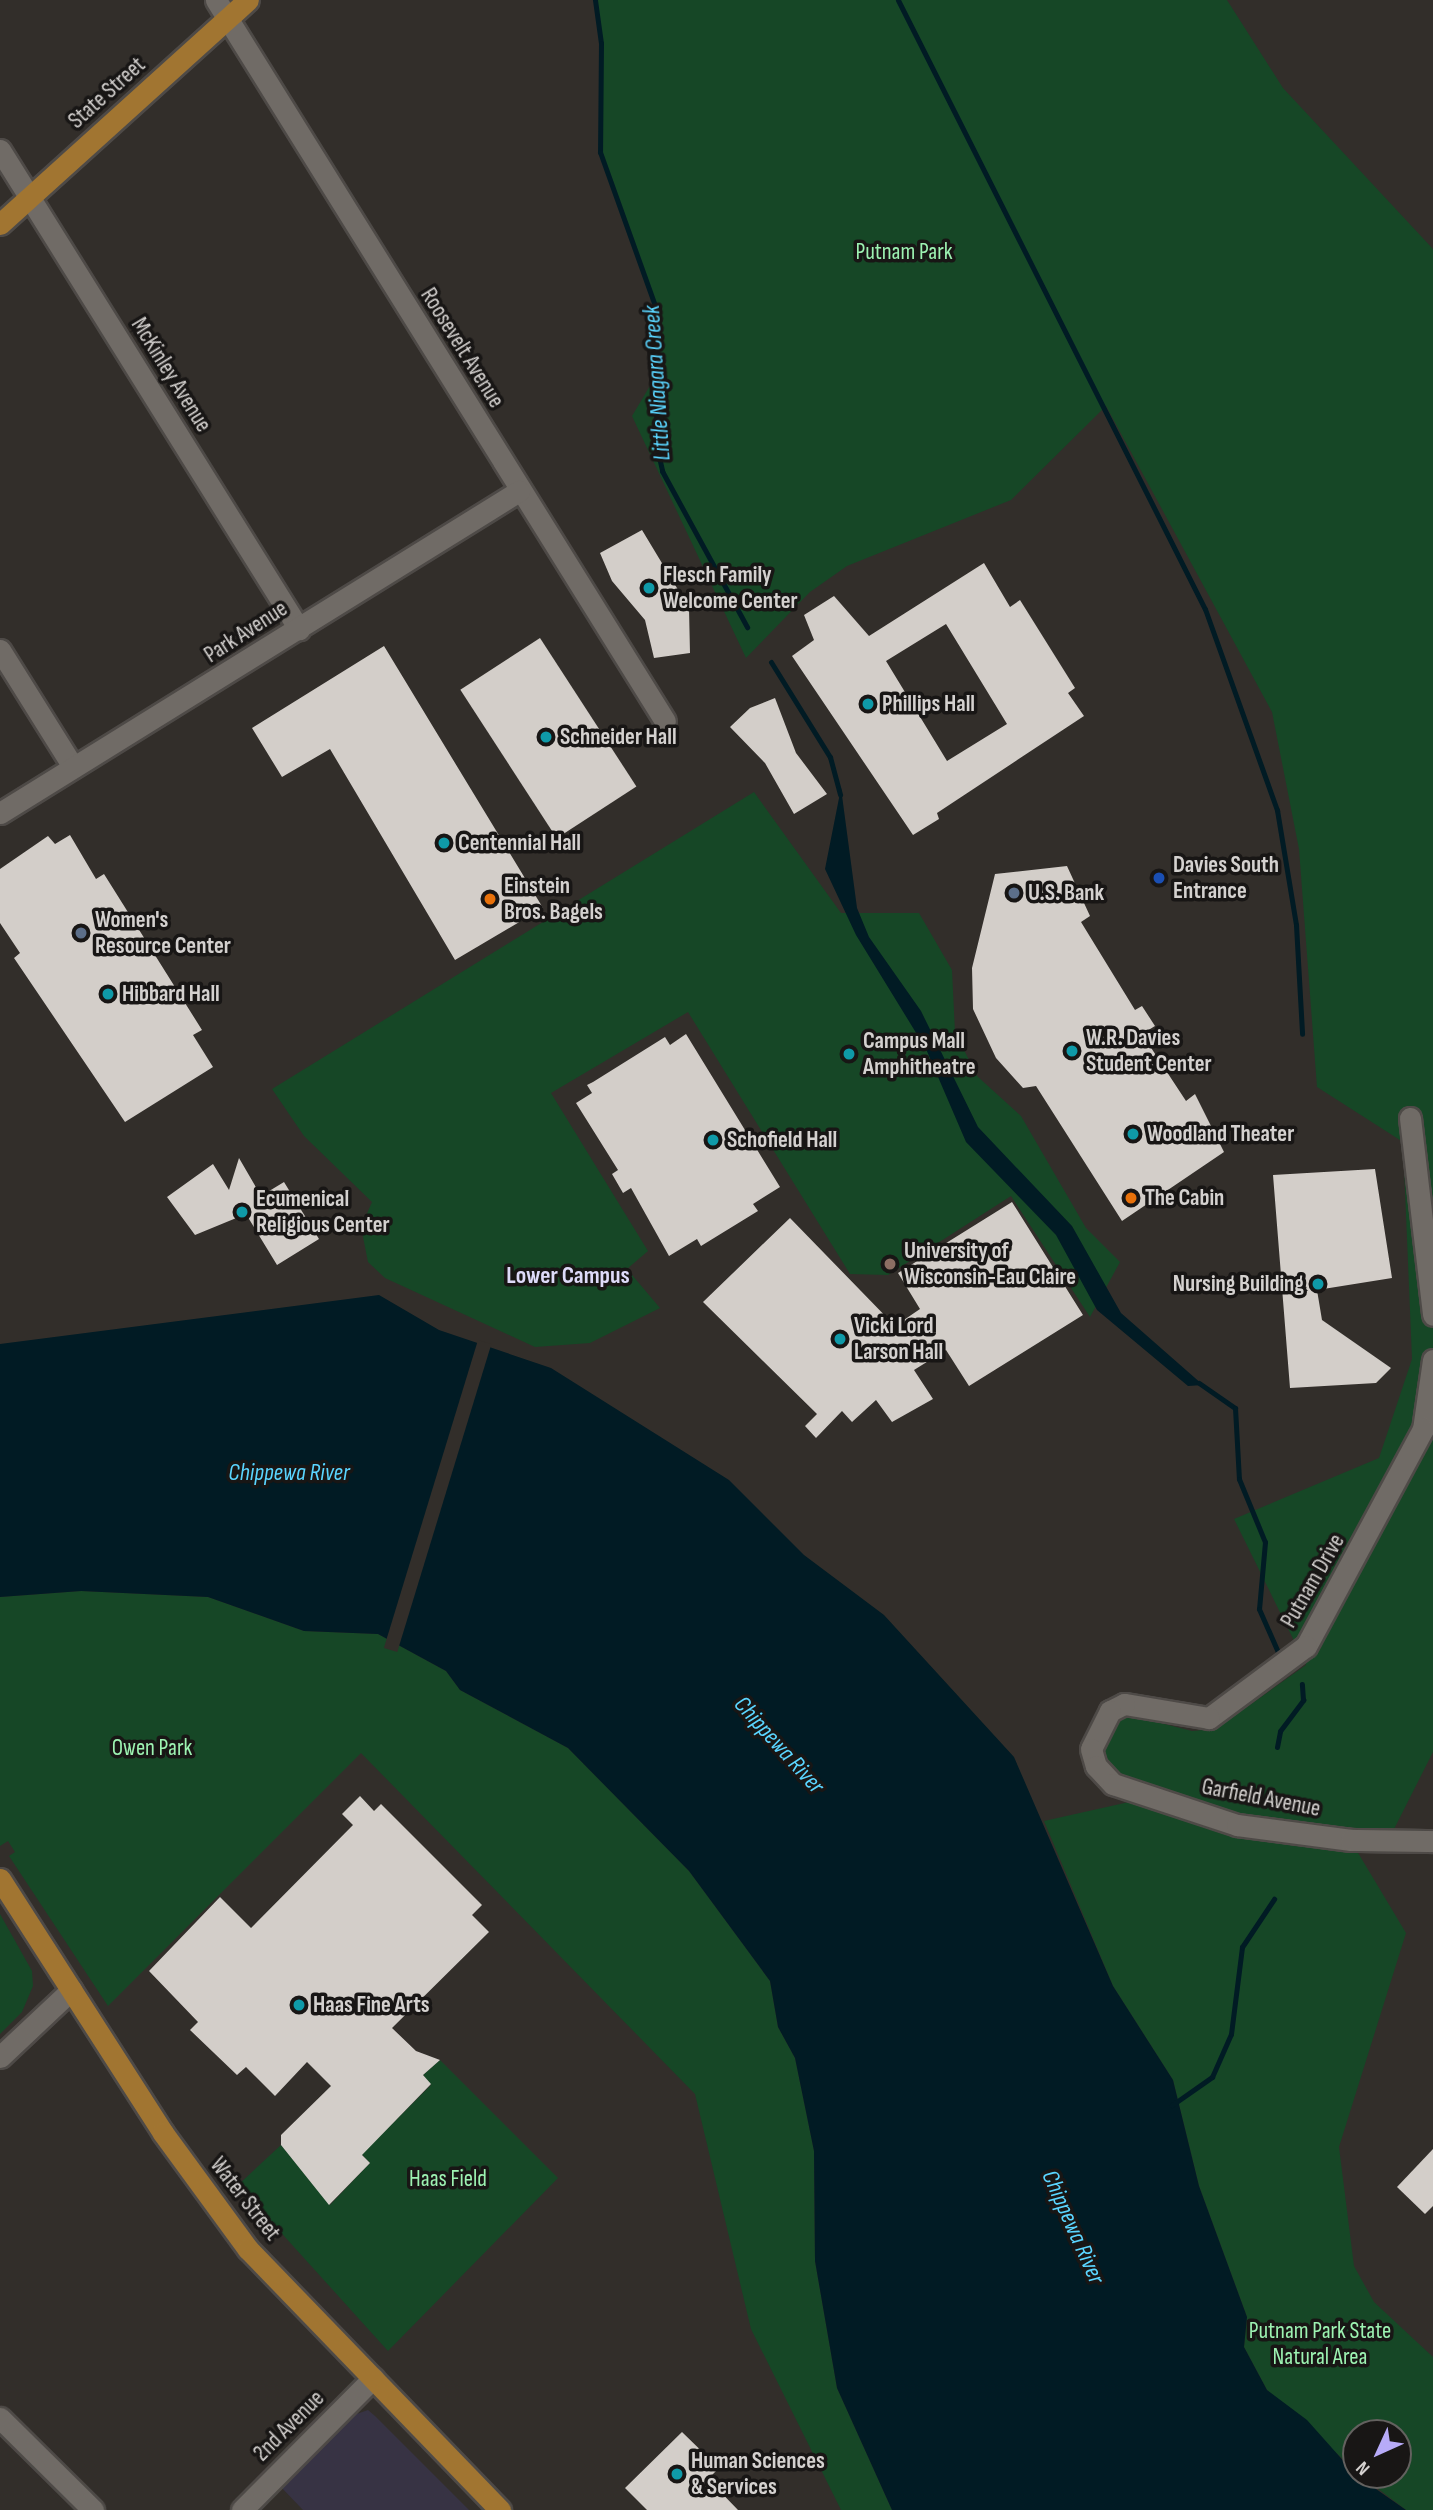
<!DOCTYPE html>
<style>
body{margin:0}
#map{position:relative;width:1433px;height:2510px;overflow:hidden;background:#322e2a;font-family:"Sofia Sans Condensed",sans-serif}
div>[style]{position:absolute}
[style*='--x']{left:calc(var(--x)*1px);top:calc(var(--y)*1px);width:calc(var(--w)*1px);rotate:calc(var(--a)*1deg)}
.commercial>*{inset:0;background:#373344}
.green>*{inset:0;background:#164726}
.water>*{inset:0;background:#011b24}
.pier>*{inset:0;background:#322e2a;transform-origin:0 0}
.stream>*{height:5px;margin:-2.5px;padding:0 2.5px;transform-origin:2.5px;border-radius:2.5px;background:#011b24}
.building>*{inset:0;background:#d3cec9;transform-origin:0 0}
.roads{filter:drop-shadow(2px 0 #4e4a47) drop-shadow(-2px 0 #4e4a47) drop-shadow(0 2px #4e4a47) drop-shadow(0 -2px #4e4a47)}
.minor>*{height:21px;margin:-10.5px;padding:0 10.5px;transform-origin:10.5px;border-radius:10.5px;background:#706b66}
.major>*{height:21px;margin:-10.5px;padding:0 10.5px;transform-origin:10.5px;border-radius:10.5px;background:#a17531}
.dots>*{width:19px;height:19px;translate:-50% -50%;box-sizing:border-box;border:4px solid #181615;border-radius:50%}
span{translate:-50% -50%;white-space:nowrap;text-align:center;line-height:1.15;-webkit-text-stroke:7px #181615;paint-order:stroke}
.street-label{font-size:23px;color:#d4d1cf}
.park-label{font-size:23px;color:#9df3b2}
.poi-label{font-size:23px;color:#d4d1cf;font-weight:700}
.left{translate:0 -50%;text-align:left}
.right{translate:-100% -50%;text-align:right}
.water-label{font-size:24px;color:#5ad5ff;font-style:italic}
.neighbourhood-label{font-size:24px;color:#dedbf9;font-weight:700}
.north{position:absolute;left:1342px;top:2419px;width:70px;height:70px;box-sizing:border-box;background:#181615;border:2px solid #63615f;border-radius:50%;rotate:225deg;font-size:19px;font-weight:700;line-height:28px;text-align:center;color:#d4d1cf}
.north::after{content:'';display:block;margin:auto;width:24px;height:32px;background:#b7abf8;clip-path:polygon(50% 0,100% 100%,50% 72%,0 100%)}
</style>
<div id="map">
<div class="commercial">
<i style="clip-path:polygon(368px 2410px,375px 2416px,469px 2510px,303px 2510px,280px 2486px,351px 2416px)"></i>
</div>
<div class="green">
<i style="clip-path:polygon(595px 0,1227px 0,1283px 88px,1433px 249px,1433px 1752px,1387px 1843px,1351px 1841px,1406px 1933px,1339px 2147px,1354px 2266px,1374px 2302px,1433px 2357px,1433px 2510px,1406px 2510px,1360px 2475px,1398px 2475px,1398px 2433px,1356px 2433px,1356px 2471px,1267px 2390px,1244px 2347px,1247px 2317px,1199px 2186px,1173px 2080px,1113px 1986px,1044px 1821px,1129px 1802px,1142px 1784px,1114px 1771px,1101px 1751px,1125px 1714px,1192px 1731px,1216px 1729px,1306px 1665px,1234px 1519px,1379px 1458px,1412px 1359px,1403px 1142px,1317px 1087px,1299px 849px,1272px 712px,1106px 406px,1011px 500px,847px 566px,810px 592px,746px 658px,632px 416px,660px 369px,657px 311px,600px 152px,601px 43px)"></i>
<i style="clip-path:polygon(754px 792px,841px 913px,919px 913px,952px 970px,955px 1032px,977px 1076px,1021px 1116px,1086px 1228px,1120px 1262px,1090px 1317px,1011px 1196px,888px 1275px,850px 1274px,688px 1012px,551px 1093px,648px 1251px,627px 1269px,660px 1308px,590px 1343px,535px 1347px,385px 1278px,368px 1262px,361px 1227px,372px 1202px,304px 1136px,272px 1089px)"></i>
<i style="clip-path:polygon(81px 1591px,208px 1597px,304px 1631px,378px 1634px,446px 1671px,460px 1690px,568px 1748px,689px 1871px,770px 1981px,778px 2027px,795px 2058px,814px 2151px,815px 2261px,837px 2388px,892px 2510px,841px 2510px,751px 2329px,695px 2094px,361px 1753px,108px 2006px,9px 1856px,15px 1852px,8px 1841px,0 1846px,0 1597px)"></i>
<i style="clip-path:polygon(0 1914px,32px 1971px,33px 1986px,22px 2012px,0 2034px)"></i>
<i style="clip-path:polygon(440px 2060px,558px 2178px,388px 2351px,238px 2185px,281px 2145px,330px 2205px,370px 2163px,347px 2139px,379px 2137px,431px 2085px,423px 2075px)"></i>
</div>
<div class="water">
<i style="clip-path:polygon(841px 788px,857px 908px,869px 937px,921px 1011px,978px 1127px,1072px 1226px,1121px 1313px,1203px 1385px,1188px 1386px,1097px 1310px,1056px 1235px,966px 1142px,926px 1049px,856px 935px,825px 869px)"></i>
<i style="clip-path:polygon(379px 1295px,439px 1330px,551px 1368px,729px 1480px,804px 1555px,884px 1615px,1014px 1757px,1113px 1986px,1173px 2080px,1199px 2186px,1247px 2317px,1244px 2347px,1267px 2390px,1307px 2420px,1356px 2475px,1406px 2510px,892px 2510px,837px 2388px,815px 2261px,814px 2151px,795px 2058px,778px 2027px,770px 1981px,689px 1871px,568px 1748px,460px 1690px,446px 1671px,378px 1634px,304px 1631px,208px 1597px,81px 1591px,0 1597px,0 1344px)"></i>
</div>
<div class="pier">
<i style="left:478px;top:1340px;width:14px;height:322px;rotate:17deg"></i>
</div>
<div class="stream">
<i style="--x:595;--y:0;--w:43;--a:82.1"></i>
<i style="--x:601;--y:43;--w:109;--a:90.5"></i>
<i style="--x:600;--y:152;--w:169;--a:70.3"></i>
<i style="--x:657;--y:311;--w:133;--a:90.4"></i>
<i style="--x:656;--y:444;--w:28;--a:77"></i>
<i style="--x:662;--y:471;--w:178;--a:61.4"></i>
<i style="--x:898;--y:0;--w:682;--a:63.25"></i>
<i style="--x:1205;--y:609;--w:214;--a:70.3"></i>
<i style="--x:1277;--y:810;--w:117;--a:80.6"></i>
<i style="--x:1296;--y:925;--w:109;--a:86.8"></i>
<i style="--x:771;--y:662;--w:112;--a:58.2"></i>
<i style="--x:830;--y:757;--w:39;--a:75"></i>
<i style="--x:1199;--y:1383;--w:44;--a:34.8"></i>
<i style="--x:1235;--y:1408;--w:71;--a:86.8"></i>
<i style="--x:1239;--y:1479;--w:68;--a:67.6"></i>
<i style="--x:1265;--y:1542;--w:67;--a:95.1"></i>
<i style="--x:1259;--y:1609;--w:47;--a:66.2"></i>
<i style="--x:1277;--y:1747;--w:16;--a:-79"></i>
<i style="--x:1280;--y:1731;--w:39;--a:-53"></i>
<i style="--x:1303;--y:1700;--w:16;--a:-94"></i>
<i style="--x:1172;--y:2105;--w:49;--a:-35"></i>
<i style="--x:1212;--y:2077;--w:47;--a:-66.2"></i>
<i style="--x:1231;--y:2034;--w:88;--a:-82.8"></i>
<i style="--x:1242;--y:1947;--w:58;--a:-56.3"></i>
</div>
<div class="building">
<i style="clip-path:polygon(642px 530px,689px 608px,690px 653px,654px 658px,645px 620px,612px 581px,600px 553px)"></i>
<i style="clip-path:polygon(evenodd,984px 563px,1010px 607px,1020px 600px,1075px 688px,1068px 693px,1084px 716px,937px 813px,939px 819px,913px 835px,792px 656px,814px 640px,804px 615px,834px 596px,869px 636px,984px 563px,946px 624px,1007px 724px,947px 761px,886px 661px,946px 624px)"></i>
<i style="left:540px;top:638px;width:177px;height:95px;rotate:57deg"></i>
<i style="clip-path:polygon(384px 646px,543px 908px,455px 960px,330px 749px,282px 777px,252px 728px)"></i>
<i style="clip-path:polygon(775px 698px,796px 753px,827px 794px,794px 814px,765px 763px,730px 727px,750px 708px)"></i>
<i style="clip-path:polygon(70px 835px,96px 879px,104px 874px,202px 1030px,193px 1035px,213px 1067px,125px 1122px,14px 958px,20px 953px,0 923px,0 869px,48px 836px,55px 844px)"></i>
<i style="clip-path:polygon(1067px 866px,1090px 916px,1081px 922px,1135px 1010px,1142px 1006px,1155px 1026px,1142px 1034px,1186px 1101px,1195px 1094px,1224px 1152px,1122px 1221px,1036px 1086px,1023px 1088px,996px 1058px,973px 1009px,972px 968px,995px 874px)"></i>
<i style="clip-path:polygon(686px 1034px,780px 1187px,753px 1204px,758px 1211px,701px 1246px,697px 1239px,669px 1256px,631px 1188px,623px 1193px,612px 1174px,618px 1170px,576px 1103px,592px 1093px,587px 1085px,593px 1082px,665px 1037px,670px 1045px)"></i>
<i style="clip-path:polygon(239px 1158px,261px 1196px,284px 1182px,319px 1239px,277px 1265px,246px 1214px,195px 1235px,167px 1197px,213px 1164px,229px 1190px)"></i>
<i style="clip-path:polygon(1375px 1169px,1392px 1278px,1317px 1290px,1322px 1320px,1391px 1368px,1376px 1383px,1290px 1388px,1273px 1175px)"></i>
<i style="clip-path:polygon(1012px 1202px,1083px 1315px,969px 1386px,946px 1350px,914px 1370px,933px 1399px,892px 1422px,876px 1400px,852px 1422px,842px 1411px,816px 1438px,805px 1426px,817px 1414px,703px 1302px,790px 1218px,895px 1326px,920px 1309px,898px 1273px)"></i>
<i style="clip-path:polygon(360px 1796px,374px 1811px,381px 1804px,482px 1905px,472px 1915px,489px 1932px,392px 2028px,416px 2051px,440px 2060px,423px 2075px,431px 2084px,362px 2155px,370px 2163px,329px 2205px,281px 2145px,281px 2135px,331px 2086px,307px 2062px,275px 2096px,246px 2067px,237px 2075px,190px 2030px,198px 2022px,149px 1971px,220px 1897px,251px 1928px,353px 1825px,342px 1814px)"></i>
<i style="clip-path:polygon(1433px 2149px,1433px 2206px,1425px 2214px,1397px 2187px)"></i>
<i style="clip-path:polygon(682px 2432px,719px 2468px,708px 2479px,738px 2510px,647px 2510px,625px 2488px)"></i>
</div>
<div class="roads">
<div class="minor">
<i style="--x:216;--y:0;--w:849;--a:58.09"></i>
<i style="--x:0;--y:150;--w:565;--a:58.03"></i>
<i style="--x:0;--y:650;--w:138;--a:58"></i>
<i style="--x:0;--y:813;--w:611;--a:-31.82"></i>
<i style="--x:1410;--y:1118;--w:198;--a:83.3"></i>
<i style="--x:1433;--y:1360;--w:70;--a:98.2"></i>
<i style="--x:1423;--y:1429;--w:247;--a:118.3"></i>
<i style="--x:1306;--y:1646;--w:121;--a:143.4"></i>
<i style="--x:1209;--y:1718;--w:86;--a:-170.6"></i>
<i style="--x:1124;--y:1704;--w:16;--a:153"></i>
<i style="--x:1110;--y:1711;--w:42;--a:116.6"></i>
<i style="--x:1091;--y:1749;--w:18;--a:74"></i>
<i style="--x:1096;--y:1766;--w:25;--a:47"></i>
<i style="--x:1113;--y:1784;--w:131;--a:18.3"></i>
<i style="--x:1237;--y:1825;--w:115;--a:7.5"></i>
<i style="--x:1351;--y:1840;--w:82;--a:0.7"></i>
<i style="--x:0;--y:2057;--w:98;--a:-43.3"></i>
<i style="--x:0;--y:2418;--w:131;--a:44.7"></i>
<i style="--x:242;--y:2510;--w:186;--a:-45.2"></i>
</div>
<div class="major">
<i style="--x:0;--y:224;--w:334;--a:-42.1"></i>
<i style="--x:0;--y:1879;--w:302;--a:57.3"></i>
<i style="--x:163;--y:2133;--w:144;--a:53.8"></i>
<i style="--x:248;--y:2249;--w:363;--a:46"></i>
</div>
</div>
<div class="dots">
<i style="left:649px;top:588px;background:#0f9aa8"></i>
<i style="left:868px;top:704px;background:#0f9aa8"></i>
<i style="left:546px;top:737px;background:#0f9aa8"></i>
<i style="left:444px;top:843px;background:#0f9aa8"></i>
<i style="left:1159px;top:878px;background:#1a4fb4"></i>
<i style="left:1014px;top:893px;background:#5c6f8a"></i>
<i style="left:490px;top:899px;background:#e8710a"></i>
<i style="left:81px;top:933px;background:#5c6f8a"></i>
<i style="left:108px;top:994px;background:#0f9aa8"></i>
<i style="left:1072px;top:1051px;background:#0f9aa8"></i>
<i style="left:849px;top:1054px;background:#0f9aa8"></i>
<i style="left:1133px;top:1134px;background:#0f9aa8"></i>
<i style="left:713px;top:1140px;background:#0f9aa8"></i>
<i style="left:1131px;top:1198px;background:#e8710a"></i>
<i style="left:242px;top:1212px;background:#0f9aa8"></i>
<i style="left:890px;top:1264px;background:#8d6e63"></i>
<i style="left:1318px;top:1284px;background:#0f9aa8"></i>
<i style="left:840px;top:1339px;background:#0f9aa8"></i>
<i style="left:299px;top:2005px;background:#0f9aa8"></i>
<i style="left:677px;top:2474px;background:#0f9aa8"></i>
</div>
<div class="street-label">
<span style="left:107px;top:93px;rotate:-42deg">State Street</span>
<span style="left:462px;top:348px;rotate:58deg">Roosevelt Avenue</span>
<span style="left:171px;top:375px;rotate:58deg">McKinley Avenue</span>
<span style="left:246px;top:632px;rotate:-33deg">Park Avenue</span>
<span style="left:1313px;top:1581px;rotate:-60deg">Putnam Drive</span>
<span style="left:1261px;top:1798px;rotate:11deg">Garfield Avenue</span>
<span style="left:245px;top:2199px;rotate:52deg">Water Street</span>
<span style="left:289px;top:2426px;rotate:-45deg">2nd Avenue</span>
</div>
<div class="park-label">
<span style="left:904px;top:252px">Putnam Park</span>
<span style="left:152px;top:1748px">Owen Park</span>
<span style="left:448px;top:2179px">Haas Field</span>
<span style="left:1320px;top:2344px">Putnam Park State<br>Natural Area</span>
</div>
<div class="poi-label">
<span class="left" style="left:663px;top:588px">Flesch Family<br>Welcome Center</span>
<span class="left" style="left:882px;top:704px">Phillips Hall</span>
<span class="left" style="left:560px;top:737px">Schneider Hall</span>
<span class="left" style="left:458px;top:843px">Centennial Hall</span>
<span class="left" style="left:1173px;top:878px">Davies South<br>Entrance</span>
<span class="left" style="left:504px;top:899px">Einstein<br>Bros. Bagels</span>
<span class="left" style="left:1028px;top:893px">U.S. Bank</span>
<span class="left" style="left:95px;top:933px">Women's<br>Resource Center</span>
<span class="left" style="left:122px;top:994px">Hibbard Hall</span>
<span class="left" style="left:1086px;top:1051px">W.R. Davies<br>Student Center</span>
<span class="left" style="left:863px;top:1054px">Campus Mall<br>Amphitheatre</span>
<span class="left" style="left:1147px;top:1134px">Woodland Theater</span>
<span class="left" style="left:727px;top:1140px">Schofield Hall</span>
<span class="left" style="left:1145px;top:1198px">The Cabin</span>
<span class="left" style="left:256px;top:1212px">Ecumenical<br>Religious Center</span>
<span class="left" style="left:904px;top:1264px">University of<br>Wisconsin-Eau Claire</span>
<span class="right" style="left:1304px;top:1284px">Nursing Building</span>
<span class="left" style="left:854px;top:1339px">Vicki Lord<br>Larson Hall</span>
<span class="left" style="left:313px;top:2005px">Haas Fine Arts</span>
<span class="left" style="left:691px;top:2474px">Human Sciences<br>&amp; Services</span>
</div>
<div class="water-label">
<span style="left:657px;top:383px;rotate:-94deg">Little Niagara Creek</span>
<span style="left:289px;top:1473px">Chippewa River</span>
<span style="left:779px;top:1745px;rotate:48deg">Chippewa River</span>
<span style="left:1073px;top:2227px;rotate:66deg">Chippewa River</span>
</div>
<div class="neighbourhood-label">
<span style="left:568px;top:1276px">Lower Campus</span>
</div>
<div class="north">N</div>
</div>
